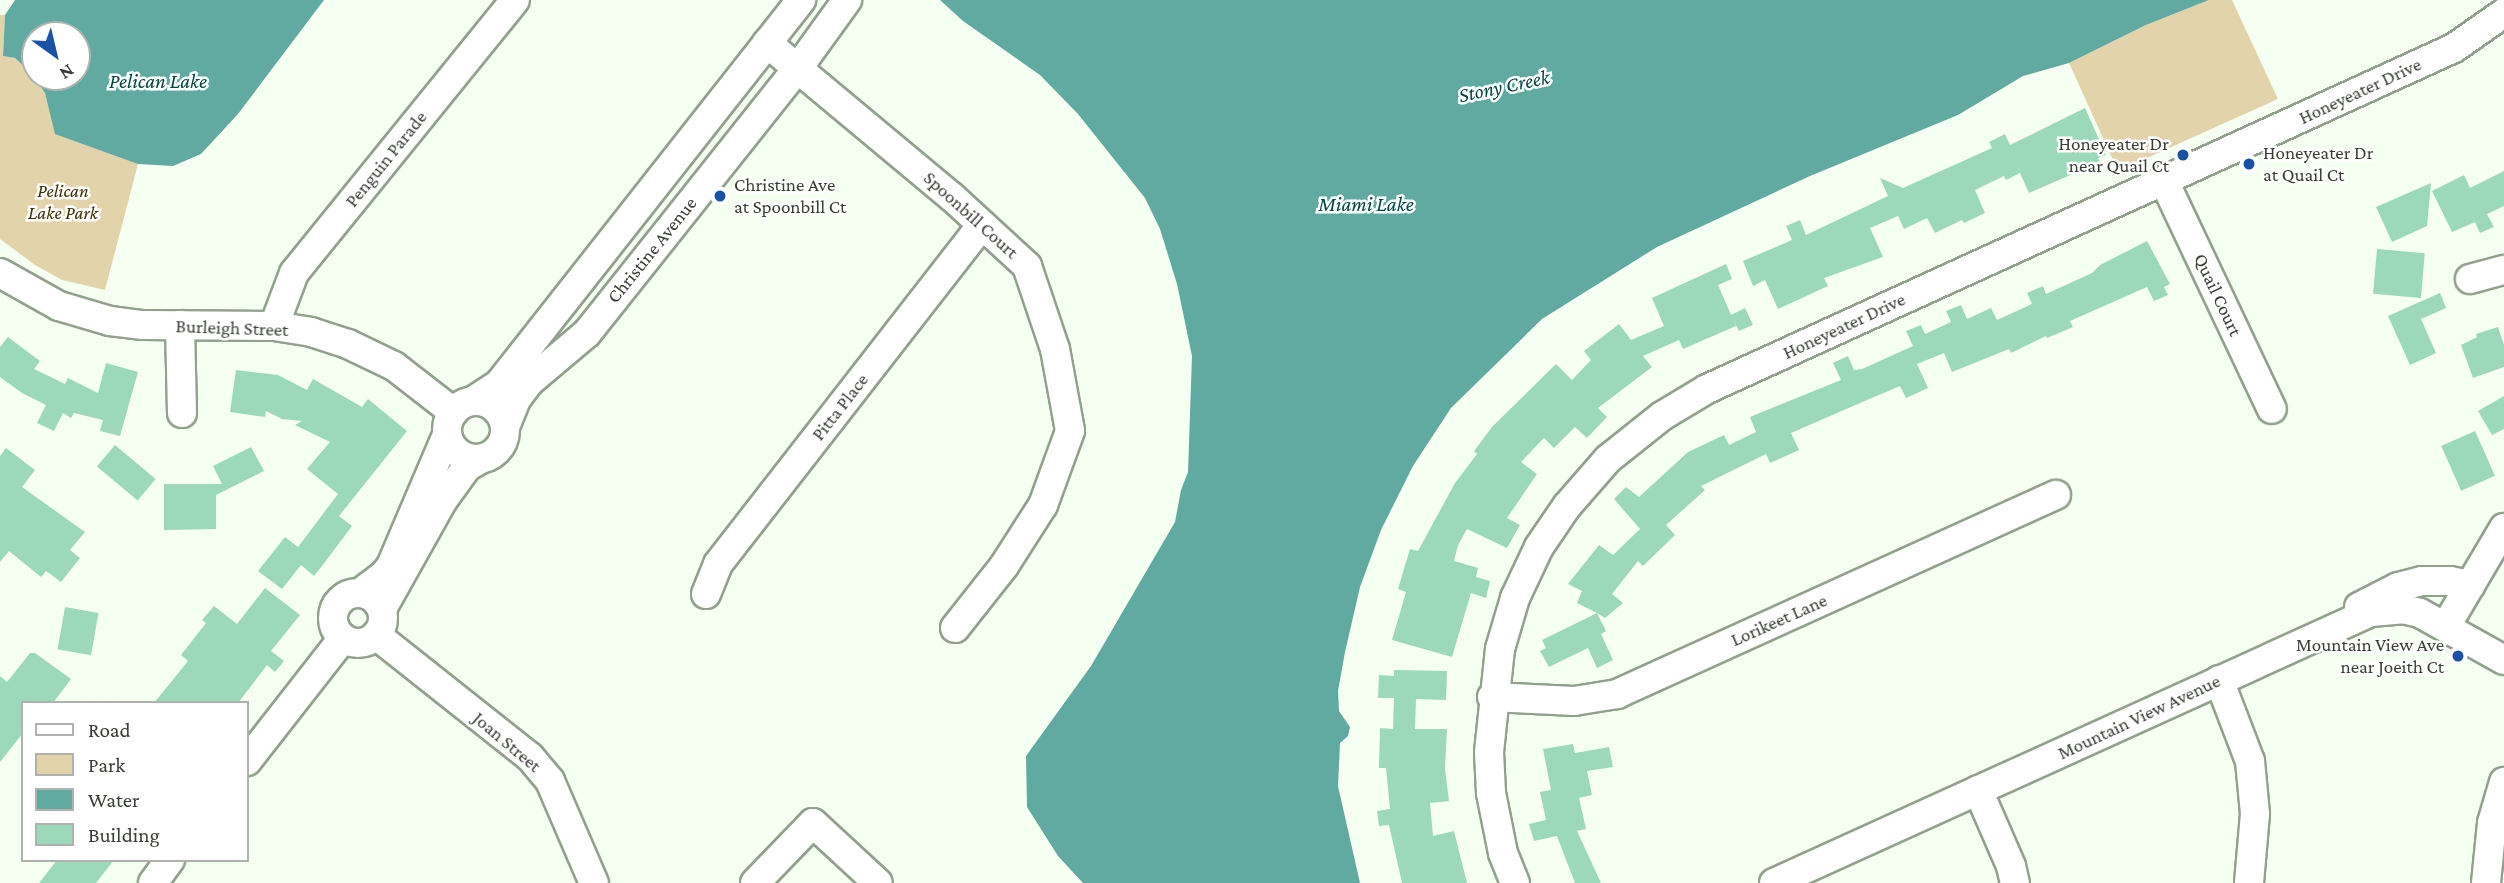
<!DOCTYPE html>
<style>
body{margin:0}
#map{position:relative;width:2504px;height:883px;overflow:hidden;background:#f5fff2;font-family:"Crimson Pro",serif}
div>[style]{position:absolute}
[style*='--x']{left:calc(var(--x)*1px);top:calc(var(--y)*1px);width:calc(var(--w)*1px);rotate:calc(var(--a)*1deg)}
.green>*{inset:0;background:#e2d3ab}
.water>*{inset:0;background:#61aaa2}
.building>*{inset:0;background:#9cd9ba;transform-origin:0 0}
.roads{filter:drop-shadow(2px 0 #92a18e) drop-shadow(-2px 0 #92a18e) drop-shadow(0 2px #92a18e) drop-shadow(0 -2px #92a18e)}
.minor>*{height:28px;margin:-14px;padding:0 14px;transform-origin:14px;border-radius:14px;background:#fff}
.minor>.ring{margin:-14px;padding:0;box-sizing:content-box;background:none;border:28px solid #fff;border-radius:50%}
.dots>*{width:19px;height:19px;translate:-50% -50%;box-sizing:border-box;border:4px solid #fff;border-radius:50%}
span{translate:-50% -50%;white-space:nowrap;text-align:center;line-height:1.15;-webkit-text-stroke:5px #fff;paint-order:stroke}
.street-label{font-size:19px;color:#383e36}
.poi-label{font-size:19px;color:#383e36}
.right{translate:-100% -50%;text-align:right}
.left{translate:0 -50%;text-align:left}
.park-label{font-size:19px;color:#3c2e00;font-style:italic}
.water-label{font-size:21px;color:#004641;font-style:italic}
.legend{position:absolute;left:21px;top:701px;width:228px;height:161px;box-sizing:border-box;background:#fff;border:2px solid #afb2af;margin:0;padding:9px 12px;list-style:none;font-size:21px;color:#383e36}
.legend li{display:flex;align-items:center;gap:14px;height:35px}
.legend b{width:35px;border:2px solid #afb2af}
.north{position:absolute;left:21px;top:21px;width:70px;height:70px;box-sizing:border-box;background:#fff;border:2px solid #afb2af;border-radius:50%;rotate:146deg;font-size:19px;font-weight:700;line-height:28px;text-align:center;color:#383e36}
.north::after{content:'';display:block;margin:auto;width:24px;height:32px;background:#1852a4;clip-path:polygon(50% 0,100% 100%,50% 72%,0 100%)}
</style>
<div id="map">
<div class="green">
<i style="clip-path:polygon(2209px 0,2232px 0,2278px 99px,2118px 171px,2069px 63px,2146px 25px)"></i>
<i style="clip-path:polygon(0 15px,5px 15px,3px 56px,15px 58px,32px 74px,45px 93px,50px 110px,108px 151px,138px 164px,105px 290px,62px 280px,35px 265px,0 239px)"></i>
</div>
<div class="water">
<i style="clip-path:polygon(evenodd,15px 0,324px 0,238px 114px,201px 154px,173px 166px,138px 164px,55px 134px,45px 93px,32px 74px,15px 58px,3px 56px,5px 15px,15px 0,35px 35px,77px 35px,77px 77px,35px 77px,35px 35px)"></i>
<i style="clip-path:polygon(940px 0,2209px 0,2146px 25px,2069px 63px,2023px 76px,1958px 115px,1810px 176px,1657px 247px,1542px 319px,1451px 408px,1413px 466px,1381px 530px,1360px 587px,1345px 652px,1338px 691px,1339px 711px,1350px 727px,1348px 736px,1340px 743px,1338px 786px,1360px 883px,1083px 883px,1058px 856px,1027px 807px,1026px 756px,1091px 666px,1175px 522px,1181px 490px,1188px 472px,1192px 356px,1177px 284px,1160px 229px,1145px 198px,1078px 114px,1040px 75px,963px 21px)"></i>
</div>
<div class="building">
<i style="clip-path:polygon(2085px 108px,2106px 155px,2098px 158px,2100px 162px,2029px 193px,2020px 173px,2006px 180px,2004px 176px,1975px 190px,1985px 213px,1964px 223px,1962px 220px,1935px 233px,1927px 218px,1904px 229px,1898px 216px,1870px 228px,1883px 257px,1824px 278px,1828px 286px,1778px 309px,1765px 280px,1753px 286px,1743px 261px,1792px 240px,1786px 226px,1800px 220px,1806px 235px,1888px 196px,1880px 178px,1903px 188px,1992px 148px,1989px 142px,2005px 134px,2010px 145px)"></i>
<i style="clip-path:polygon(2504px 171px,2504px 206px,2487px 214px,2494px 227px,2480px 233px,2475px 222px,2452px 232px,2432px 191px,2464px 175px,2470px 188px)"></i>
<i style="clip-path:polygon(2431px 183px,2427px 226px,2392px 242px,2376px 207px)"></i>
<i style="clip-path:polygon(2147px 241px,2170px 284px,2164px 287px,2168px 295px,2154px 301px,2147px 287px,2070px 321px,2073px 327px,2047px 338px,2046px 336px,2011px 353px,2009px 349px,1952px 372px,1944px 353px,1917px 364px,1928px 388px,1906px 398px,1900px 386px,1853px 406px,1791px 433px,1799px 450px,1770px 463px,1766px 454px,1701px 486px,1705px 490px,1666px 525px,1675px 535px,1643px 566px,1638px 561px,1612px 594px,1623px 603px,1605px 618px,1597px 613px,1606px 631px,1601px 634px,1613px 660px,1597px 668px,1588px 648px,1549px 667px,1540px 651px,1546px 648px,1542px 640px,1597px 613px,1577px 603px,1582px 591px,1568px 584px,1599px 545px,1613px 555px,1640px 529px,1614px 499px,1626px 487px,1639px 497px,1688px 452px,1724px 435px,1729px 445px,1756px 432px,1750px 417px,1841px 380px,1833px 363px,1848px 356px,1854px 370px,1862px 369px,1913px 346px,1906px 331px,1921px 325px,1925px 334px,1951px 322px,1946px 311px,1961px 305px,1967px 319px,1991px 308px,1997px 320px,2032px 304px,2027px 293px,2043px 286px,2046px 294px,2092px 273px,2100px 265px)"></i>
<i style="left:2377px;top:249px;width:48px;height:45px;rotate:5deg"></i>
<i style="clip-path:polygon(1726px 264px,1732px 279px,1718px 285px,1731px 315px,1745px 308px,1753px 325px,1739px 331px,1732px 317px,1736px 326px,1683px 349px,1679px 340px,1643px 356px,1652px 367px,1598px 408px,1607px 417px,1587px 438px,1575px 427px,1554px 448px,1544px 438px,1521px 462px,1537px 474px,1507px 518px,1520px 525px,1507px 548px,1467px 529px,1458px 545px,1454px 561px,1478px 568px,1476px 577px,1490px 581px,1486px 598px,1471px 593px,1452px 657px,1392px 640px,1406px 592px,1398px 589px,1410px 549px,1418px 551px,1455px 483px,1477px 454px,1474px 451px,1492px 427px,1556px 364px,1572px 380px,1591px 360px,1584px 351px,1619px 324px,1631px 340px,1664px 326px,1652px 298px)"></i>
<i style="clip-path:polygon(2440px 293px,2446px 308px,2421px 319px,2436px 353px,2410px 365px,2388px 316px)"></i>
<i style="clip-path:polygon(2498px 327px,2504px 345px,2504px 367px,2473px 378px,2461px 345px,2477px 337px,2476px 334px)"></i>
<i style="clip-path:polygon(8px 337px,40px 361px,34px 369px,65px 384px,68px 378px,98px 393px,106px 363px,138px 372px,120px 436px,100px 431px,103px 420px,74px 413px,71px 418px,63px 413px,54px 431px,37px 423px,46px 405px,22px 393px,0 377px,0 347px)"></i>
<i style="clip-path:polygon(236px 370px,278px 375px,307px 390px,313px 379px,362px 407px,368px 399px,407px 431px,339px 516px,352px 526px,325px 562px,314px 576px,301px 565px,282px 589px,258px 571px,285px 537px,298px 547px,338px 494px,307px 469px,330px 442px,295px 425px,302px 421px,282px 419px,266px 411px,265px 417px,230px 412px)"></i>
<i style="clip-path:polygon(2504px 396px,2504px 429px,2492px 435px,2478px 411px)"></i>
<i style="left:2475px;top:431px;width:49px;height:37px;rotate:66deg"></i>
<i style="left:115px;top:445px;width:53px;height:28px;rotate:40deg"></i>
<i style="clip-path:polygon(251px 447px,264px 471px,216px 495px,216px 529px,164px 530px,164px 484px,222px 484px,213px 466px)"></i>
<i style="clip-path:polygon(6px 448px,35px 470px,22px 487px,85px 532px,70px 550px,80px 558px,61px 582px,46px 571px,41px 577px,9px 551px,0 562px,0 456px)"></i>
<i style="clip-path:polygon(265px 588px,300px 615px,271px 651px,284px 661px,275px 672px,267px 665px,238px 703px,154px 703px,188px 661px,181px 655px,206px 623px,202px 620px,214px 606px,237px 624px)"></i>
<i style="left:65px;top:607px;width:34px;height:43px;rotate:10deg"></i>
<i style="clip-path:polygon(30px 653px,35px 653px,71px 679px,53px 703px,23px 703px,23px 733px,0 762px,0 676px,7px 682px)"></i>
<i style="clip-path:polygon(1394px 670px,1447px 671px,1446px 700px,1416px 699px,1415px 729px,1447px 729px,1445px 769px,1449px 801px,1430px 803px,1433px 836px,1454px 831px,1467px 883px,1402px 883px,1389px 825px,1379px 826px,1377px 811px,1390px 809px,1386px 768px,1379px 768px,1380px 728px,1393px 729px,1394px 698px,1378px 698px,1379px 675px,1394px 676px)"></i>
<i style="clip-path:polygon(1573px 744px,1575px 753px,1609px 747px,1613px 767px,1587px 771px,1592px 795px,1579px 798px,1586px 829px,1577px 831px,1601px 883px,1575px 883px,1557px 836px,1534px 841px,1529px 824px,1546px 820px,1540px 792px,1551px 790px,1543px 749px)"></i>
<i style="clip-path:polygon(57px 860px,114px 860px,96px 883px,39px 883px)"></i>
</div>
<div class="roads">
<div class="minor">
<i style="--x:767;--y:43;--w:241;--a:39.8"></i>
<i style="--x:952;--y:197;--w:102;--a:42.6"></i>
<i style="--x:1027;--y:266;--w:88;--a:71.4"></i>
<i style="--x:1055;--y:349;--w:83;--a:79.6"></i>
<i style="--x:1070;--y:431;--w:79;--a:110"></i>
<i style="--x:1043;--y:505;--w:72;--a:122.6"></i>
<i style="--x:1004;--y:566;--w:79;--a:128.3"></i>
<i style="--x:2164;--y:181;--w:252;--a:64.7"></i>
<i style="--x:0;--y:273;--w:68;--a:29.2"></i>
<i style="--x:59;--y:306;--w:53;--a:16.4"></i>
<i style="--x:110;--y:321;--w:33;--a:7"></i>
<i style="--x:143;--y:325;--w:131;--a:0.4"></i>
<i style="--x:274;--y:326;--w:37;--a:9"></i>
<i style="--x:311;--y:332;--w:39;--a:18"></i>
<i style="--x:348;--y:344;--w:51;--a:25.6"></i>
<i style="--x:394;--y:366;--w:75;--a:37.9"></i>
<i style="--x:2470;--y:279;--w:35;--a:-15"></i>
<i style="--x:180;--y:325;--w:88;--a:88.7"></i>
<i style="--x:274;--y:326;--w:57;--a:-69.3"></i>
<i style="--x:294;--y:273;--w:351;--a:-51"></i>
<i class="ring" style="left:447px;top:401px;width:30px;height:30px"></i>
<i style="--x:473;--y:401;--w:31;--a:-33"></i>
<i style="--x:499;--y:384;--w:489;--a:-51.8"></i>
<i style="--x:505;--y:427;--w:31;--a:-68"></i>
<i style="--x:517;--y:398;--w:20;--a:-53"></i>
<i style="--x:529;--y:382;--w:76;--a:-40.2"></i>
<i style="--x:587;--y:333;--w:339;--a:-51.5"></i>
<i style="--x:798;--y:68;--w:84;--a:-54.2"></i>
<i style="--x:360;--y:593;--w:30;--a:-37"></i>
<i style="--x:384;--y:575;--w:11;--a:-52"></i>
<i style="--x:391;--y:566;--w:142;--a:-66.9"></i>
<i class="ring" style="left:333px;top:593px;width:22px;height:22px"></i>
<i style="--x:706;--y:594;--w:32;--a:-68"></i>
<i style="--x:718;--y:564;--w:430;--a:-52.1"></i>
<i style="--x:2359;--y:607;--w:44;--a:-27.1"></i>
<i style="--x:2398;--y:587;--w:25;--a:-14"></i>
<i style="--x:2422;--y:581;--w:28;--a:0"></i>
<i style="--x:2450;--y:581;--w:21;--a:11"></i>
<i style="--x:382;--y:609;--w:125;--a:-60.8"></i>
<i style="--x:443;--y:500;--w:41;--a:-54"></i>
<i style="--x:467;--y:467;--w:16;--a:-30"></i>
<i style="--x:2446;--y:626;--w:114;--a:-59.4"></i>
<i style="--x:376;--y:635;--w:196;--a:38.4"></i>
<i style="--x:530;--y:757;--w:31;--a:50"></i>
<i style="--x:550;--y:781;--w:111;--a:66.7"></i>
<i style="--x:2219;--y:680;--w:87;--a:69.1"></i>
<i style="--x:2250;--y:761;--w:53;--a:84.6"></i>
<i style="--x:2255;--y:814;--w:69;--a:95"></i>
<i style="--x:1492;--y:697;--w:82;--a:2.8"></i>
<i style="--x:1574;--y:701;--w:44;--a:-9.2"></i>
<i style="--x:1617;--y:694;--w:482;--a:-24.4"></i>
<i style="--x:247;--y:761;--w:156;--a:-52"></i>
<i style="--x:1978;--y:790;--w:83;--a:66.5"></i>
<i style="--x:2011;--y:866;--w:17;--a:77"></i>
<i style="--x:153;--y:883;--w:29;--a:-54"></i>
<i style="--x:755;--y:883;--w:83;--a:-46"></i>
<i style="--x:813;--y:823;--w:88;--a:42.7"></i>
<i style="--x:1515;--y:883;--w:32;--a:-112"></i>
<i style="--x:1503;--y:853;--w:61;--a:-101.3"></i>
<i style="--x:1491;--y:793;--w:41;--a:-92.8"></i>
<i style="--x:1489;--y:752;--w:104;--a:-83.9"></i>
<i style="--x:1500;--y:649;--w:53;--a:-73.6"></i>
<i style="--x:1515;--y:598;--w:56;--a:-64.8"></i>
<i style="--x:1539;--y:547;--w:50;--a:-55.7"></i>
<i style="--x:1567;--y:506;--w:62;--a:-48.9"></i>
<i style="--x:1608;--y:459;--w:69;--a:-38.5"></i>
<i style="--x:1662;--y:416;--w:52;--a:-31"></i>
<i style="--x:1707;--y:389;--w:821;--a:-24.54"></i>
<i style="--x:2454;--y:48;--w:61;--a:-35"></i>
<i style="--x:1774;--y:883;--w:656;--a:-24.42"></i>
<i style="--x:2371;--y:612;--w:32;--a:-5"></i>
<i style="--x:2403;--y:609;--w:17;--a:13"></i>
<i style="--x:2420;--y:613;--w:96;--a:29.2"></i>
<i style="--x:2486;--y:883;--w:60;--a:-84.3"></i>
<i style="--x:2492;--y:823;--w:43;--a:-73.7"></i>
</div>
</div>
<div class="dots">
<i style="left:2183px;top:155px;background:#1852a4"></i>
<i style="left:2249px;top:164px;background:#1852a4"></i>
<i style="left:720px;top:196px;background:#1852a4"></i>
<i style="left:2458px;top:656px;background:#1852a4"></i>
</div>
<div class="street-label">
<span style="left:2360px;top:91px;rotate:-25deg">Honeyeater Drive</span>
<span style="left:386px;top:159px;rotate:-51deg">Penguin Parade</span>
<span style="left:971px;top:215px;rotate:42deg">Spoonbill Court</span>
<span style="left:652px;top:250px;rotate:-51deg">Christine Avenue</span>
<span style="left:2218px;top:295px;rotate:65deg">Quail Court</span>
<span style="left:1844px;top:326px;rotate:-25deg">Honeyeater Drive</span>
<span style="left:232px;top:328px;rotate:2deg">Burleigh Street</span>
<span style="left:840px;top:407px;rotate:-52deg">Pitta Place</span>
<span style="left:1779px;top:620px;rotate:-24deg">Lorikeet Lane</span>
<span style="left:2139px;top:717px;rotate:-25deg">Mountain View Avenue</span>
<span style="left:507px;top:742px;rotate:40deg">Joan Street</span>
</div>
<div class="poi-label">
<span class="right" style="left:2169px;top:155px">Honeyeater Dr<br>near Quail Ct</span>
<span class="left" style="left:2263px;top:164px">Honeyeater Dr<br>at Quail Ct</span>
<span class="left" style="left:734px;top:196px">Christine Ave<br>at Spoonbill Ct</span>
<span class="right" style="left:2444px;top:656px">Mountain View Ave<br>near Joeith Ct</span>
</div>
<div class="park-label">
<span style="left:63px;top:202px">Pelican<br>Lake Park</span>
</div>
<div class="water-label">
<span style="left:158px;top:81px">Pelican Lake</span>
<span style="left:1504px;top:86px;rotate:-12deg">Stony Creek</span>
<span style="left:1366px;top:204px">Miami Lake</span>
</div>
<ul class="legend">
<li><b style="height:9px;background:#fff"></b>Road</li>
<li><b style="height:19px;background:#e2d3ab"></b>Park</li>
<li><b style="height:19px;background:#61aaa2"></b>Water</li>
<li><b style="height:19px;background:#9cd9ba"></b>Building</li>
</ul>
<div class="north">N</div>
</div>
